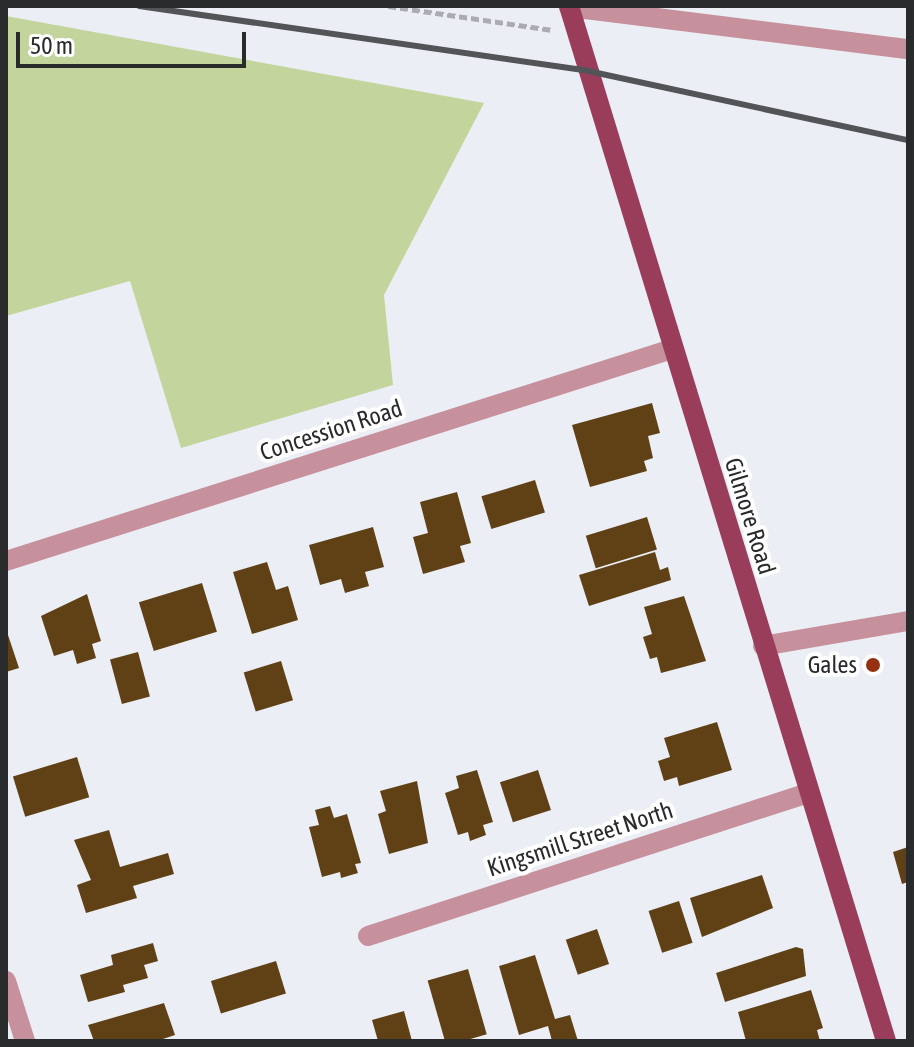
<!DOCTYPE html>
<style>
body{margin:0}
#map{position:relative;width:914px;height:1047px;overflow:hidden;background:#eceef5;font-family:"Asap Condensed",sans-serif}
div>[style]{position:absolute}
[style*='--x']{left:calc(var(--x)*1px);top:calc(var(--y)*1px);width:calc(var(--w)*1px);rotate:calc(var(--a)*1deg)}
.green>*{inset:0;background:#c3d59d}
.building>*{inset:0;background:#604116;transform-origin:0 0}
.path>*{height:5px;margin-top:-2.5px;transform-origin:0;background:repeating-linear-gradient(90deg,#abacb2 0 8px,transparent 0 12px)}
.minor>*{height:20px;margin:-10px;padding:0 10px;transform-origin:10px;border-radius:10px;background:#c6909d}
.major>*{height:20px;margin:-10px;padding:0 10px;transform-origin:10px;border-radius:10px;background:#9a3d5b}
.rail>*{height:6px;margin:-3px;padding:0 3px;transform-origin:3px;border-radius:3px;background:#535458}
.dots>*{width:22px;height:22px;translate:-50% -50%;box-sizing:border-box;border:4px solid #fff;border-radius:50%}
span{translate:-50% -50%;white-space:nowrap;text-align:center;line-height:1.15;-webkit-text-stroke:8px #fff;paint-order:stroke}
.street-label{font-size:24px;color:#292a2c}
.poi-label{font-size:24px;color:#292a2c}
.right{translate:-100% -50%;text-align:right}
.frame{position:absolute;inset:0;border:8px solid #292a2c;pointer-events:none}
.scale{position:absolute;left:16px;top:32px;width:230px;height:36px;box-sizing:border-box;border:4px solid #292a2c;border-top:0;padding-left:10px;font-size:24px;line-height:28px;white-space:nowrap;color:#292a2c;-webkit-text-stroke:6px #fff;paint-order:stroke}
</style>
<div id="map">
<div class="green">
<i style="clip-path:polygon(6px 16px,484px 103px,384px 295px,393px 385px,181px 448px,130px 281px,6px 316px)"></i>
</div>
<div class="building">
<i style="clip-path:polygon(652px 403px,660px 433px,648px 436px,653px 458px,644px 461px,647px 471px,590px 487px,572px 425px)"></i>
<i style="left:535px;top:480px;width:34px;height:56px;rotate:73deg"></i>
<i style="clip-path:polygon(457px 492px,471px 543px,460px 546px,465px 562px,423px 574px,413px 537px,428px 533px,420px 502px)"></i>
<i style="left:647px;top:517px;width:34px;height:64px;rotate:73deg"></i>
<i style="clip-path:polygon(373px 527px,384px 567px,365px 572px,369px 586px,345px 593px,341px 579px,320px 585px,309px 545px)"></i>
<i style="clip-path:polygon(655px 552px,660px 570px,668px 567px,671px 580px,589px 606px,579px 575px)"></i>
<i style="clip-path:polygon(267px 562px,276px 590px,288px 586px,298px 620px,252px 634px,233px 572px)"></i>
<i style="left:202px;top:583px;width:51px;height:66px;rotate:73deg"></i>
<i style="clip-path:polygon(87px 594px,101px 641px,92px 644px,96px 658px,77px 664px,73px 650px,54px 656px,41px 616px)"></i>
<i style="clip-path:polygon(684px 596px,706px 661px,661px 673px,657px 657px,650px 659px,643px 637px,652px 634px,644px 607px)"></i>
<i style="clip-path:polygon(6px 629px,19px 668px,6px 672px)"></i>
<i style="left:138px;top:652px;width:46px;height:29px;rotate:75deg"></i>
<i style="left:281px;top:661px;width:41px;height:39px;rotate:73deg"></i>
<i style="clip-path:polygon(717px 722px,732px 770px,679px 786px,677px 777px,664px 781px,658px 761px,670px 757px,664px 738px)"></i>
<i style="left:77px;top:757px;width:42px;height:67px;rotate:73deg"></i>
<i style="clip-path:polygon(477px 770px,493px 822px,483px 825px,486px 835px,470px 841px,468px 832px,458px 835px,445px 793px,459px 788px,456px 776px)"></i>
<i style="left:538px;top:770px;width:42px;height:40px;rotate:72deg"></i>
<i style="clip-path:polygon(417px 781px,428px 843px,389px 854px,378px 814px,386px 811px,380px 791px)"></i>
<i style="clip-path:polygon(330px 806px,334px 818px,347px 814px,361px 863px,355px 864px,358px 873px,341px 878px,340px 872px,322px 877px,309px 827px,319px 825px,315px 810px)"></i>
<i style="clip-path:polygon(109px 830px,120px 867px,168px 853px,174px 874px,133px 886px,137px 898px,86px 913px,77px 885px,91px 880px,74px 840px)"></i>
<i style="clip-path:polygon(908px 847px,908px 882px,902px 884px,893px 852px)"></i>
<i style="clip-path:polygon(762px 875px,773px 908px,702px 937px,690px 898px)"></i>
<i style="left:679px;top:901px;width:44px;height:32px;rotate:72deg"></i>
<i style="left:597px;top:929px;width:37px;height:33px;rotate:71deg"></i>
<i style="clip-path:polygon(153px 943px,158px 961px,144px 965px,148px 978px,123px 985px,125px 992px,88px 1002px,80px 975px,113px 965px,111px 955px)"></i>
<i style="clip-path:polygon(796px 947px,803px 949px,806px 976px,725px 1002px,716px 973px)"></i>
<i style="clip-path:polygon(535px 955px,555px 1019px,570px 1015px,578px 1041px,552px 1041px,548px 1026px,519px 1035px,499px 966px)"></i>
<i style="left:276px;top:961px;width:34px;height:68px;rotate:73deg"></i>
<i style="left:468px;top:969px;width:68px;height:42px;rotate:74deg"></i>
<i style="clip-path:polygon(811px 990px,823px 1028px,817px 1030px,820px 1041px,746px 1041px,738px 1012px)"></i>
<i style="clip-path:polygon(164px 1003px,175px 1035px,157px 1041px,94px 1041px,88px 1025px)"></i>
<i style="clip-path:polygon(404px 1011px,412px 1041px,378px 1041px,372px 1020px)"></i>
</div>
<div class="path">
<i style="--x:388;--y:6;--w:166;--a:8.3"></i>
</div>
<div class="minor">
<i style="--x:569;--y:7;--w:342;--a:7.1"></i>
<i style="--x:6;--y:561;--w:699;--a:-17.66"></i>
<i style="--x:763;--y:646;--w:147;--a:-9.8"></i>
<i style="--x:368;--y:936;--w:464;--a:-18"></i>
<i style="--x:6;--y:981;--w:63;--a:72.4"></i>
</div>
<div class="major">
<i style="--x:569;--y:6;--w:1082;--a:72.97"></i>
</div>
<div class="rail">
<i style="--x:139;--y:6;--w:454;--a:8.2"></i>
<i style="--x:588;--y:71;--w:327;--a:12.2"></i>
</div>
<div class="dots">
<i style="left:873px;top:665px;background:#973013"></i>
</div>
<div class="street-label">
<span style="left:331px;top:430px;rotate:-18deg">Concession Road</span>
<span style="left:750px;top:516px;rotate:73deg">Gilmore Road</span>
<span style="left:580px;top:839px;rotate:-18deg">Kingsmill Street North</span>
</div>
<div class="poi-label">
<span class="right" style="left:857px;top:665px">Gales</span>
</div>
<div class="frame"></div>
<div class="scale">50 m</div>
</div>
